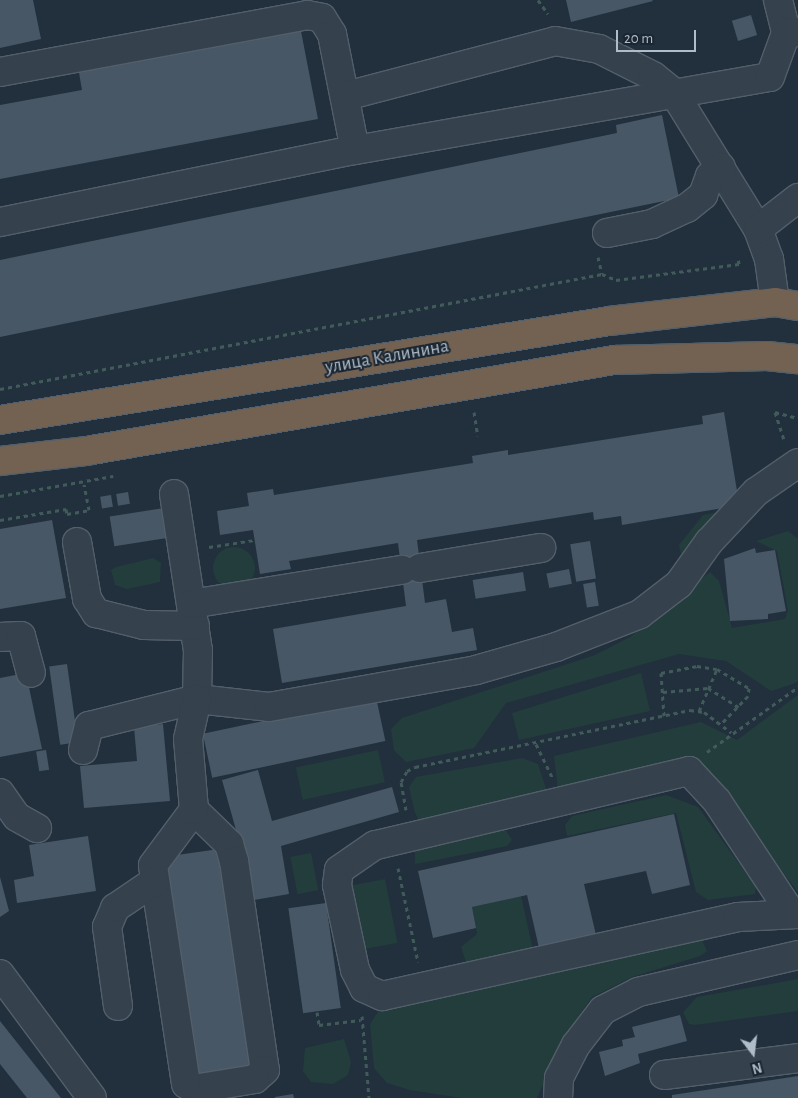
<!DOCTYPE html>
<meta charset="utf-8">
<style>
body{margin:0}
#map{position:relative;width:798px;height:1098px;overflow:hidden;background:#21303c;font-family:"Alegreya Sans",sans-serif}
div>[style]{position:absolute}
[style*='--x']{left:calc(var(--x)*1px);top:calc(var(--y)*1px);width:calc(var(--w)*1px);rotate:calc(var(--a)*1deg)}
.green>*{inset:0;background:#233d3d;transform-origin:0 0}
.round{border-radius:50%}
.building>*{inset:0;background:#475766;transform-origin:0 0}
.path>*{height:3px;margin-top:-1.5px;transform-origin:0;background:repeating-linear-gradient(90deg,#415a5a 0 4px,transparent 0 8px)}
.roads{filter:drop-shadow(1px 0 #535f6a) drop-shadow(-1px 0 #535f6a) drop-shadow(0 1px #535f6a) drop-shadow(0 -1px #535f6a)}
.minor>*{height:28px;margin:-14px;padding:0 14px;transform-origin:14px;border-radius:14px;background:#35414d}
.highway>*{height:28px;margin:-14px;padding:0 14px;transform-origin:14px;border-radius:14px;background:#736251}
span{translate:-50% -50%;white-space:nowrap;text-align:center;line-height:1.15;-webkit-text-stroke:4px #1a2631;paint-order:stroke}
.street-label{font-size:19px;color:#b0bcc8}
.north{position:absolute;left:728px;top:1028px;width:50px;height:50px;-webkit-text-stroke:4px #1a2631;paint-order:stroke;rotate:165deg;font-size:14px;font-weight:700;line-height:20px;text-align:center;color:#b0bcc8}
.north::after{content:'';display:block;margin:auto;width:18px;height:22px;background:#b0bcc8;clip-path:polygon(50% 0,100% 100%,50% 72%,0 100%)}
.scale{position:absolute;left:616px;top:30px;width:80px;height:22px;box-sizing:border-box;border:2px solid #b0bcc8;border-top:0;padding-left:6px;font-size:15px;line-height:18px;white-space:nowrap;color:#b0bcc8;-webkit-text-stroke:4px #1a2631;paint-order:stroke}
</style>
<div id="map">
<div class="green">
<i style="clip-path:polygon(734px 509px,684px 565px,679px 545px,703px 515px)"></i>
<i style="clip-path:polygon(788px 531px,798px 539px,798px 681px,793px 684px,771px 691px,726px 661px,679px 654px,506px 703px,474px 748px,406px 762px,394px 750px,391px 729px,402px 718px,595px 655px,630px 637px,710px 572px,719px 581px,732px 628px,785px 619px,788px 611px,777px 551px,756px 541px)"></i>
<i class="round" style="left:213px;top:547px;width:42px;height:42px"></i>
<i style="clip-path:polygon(153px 558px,161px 563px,160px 582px,127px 589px,115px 585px,111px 570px,116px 567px)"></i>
<i style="clip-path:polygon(641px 673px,650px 711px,519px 740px,512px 713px)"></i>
<i style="clip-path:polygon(798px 695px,798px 892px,706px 774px,558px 790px,554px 756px,701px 722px,737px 740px)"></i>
<i style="left:378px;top:750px;width:33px;height:84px;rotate:78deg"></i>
<i style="clip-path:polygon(522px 758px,538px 764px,546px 789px,543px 794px,421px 823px,415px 813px,409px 787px,416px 777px)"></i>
<i style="clip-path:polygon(666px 795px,698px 807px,756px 887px,755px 894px,708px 900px,696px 892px,676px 813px,567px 836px,565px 825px,572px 816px)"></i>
<i style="clip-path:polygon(504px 827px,512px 840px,507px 846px,415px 864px,415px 847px)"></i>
<i style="left:311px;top:853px;width:38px;height:21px;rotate:79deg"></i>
<i style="left:385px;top:879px;width:65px;height:37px;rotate:79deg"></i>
<i style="clip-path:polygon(521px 896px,533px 950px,467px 965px,461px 947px,477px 934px,472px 907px)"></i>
<i style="clip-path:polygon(702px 940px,707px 951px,700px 956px,632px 977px,592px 997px,563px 1038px,537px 1098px,461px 1098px,410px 1090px,387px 1083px,374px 1068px,370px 1024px,380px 1009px)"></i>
<i style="clip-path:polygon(798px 979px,798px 1011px,695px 1025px,689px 1024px,683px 1012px,697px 997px)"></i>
<i style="clip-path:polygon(344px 1039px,351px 1062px,348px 1075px,333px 1084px,311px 1082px,303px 1071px,305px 1048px)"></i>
</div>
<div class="building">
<i style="clip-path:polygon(0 0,33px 0,41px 39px,0 48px)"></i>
<i style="clip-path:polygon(566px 0,652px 0,653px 1px,571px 22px)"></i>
<i style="left:751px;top:15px;width:21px;height:20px;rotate:73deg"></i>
<i style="clip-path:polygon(300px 26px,318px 119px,0 179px,0 105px,82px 90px,78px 67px)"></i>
<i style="clip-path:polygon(662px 115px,679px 198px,0 337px,0 260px,617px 133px,616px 125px)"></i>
<i style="clip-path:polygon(724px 412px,738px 497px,735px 506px,622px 525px,621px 516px,594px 520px,593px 512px,417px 540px,425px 603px,446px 599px,452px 632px,473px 628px,477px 650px,282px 683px,273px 629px,406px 606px,398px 543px,289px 561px,291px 569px,260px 574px,253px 530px,220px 535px,217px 511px,249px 506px,247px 493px,273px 489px,274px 495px,473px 463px,472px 456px,508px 450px,508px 455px,703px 424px,702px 416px)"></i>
<i style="left:128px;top:492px;width:12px;height:12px;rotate:81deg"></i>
<i style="left:111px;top:495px;width:12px;height:11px;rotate:81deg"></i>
<i style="left:164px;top:508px;width:30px;height:55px;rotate:81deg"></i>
<i style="clip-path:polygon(52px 520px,66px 598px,0 609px,0 529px)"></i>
<i style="left:590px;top:541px;width:38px;height:20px;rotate:81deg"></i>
<i style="clip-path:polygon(755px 548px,756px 553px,775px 550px,786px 611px,768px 614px,768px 619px,730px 621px,724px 559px)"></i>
<i style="left:569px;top:569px;width:15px;height:23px;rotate:79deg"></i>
<i style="left:523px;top:572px;width:19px;height:51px;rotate:81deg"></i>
<i style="left:595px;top:582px;width:24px;height:12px;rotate:81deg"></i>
<i style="left:67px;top:664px;width:79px;height:18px;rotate:82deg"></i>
<i style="clip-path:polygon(26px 673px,42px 749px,0 757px,0 678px)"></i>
<i style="left:376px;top:697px;width:45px;height:177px;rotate:78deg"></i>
<i style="clip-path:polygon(163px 724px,170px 801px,84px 808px,80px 766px,137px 761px,134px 727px)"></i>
<i style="left:46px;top:750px;width:20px;height:10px;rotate:81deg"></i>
<i style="clip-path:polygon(258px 770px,272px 821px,392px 787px,399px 812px,281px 846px,289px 894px,248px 901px,243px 855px,222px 780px)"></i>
<i style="clip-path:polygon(674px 814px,690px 885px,652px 894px,646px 871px,584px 884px,596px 935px,539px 948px,527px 895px,472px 907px,476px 928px,433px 938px,418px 871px)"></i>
<i style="clip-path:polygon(88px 836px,96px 891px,17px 903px,14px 880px,34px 876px,29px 845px)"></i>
<i style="left:219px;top:849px;width:226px;height:53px;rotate:82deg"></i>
<i style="clip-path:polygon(0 877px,9px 911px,0 917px)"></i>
<i style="left:326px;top:903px;width:106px;height:38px;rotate:82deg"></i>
<i style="clip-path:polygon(680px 1015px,687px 1041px,638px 1054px,640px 1063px,605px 1076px,599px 1052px,623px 1046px,622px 1040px,635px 1037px,632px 1027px)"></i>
<i style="clip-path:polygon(0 1021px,61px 1098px,27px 1098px,0 1064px)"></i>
<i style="clip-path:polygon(798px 1076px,798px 1098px,672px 1098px,672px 1095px)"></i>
<i style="clip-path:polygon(293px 1094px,294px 1098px,275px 1098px,275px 1097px)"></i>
</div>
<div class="path">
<i style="--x:538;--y:0;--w:17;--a:54"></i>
<i style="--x:598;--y:257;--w:17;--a:77"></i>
<i style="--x:0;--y:389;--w:613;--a:-10.81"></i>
<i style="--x:602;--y:274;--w:15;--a:23"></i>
<i style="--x:616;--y:280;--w:124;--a:-7.4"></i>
<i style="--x:739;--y:264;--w:5;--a:-101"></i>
<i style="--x:474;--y:412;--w:24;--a:81"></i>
<i style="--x:775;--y:412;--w:29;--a:72"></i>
<i style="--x:775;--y:412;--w:24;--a:15"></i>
<i style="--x:0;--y:496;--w:115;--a:-10"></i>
<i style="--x:0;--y:520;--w:67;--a:-9.5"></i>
<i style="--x:66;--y:509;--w:5;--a:79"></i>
<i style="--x:67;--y:514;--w:22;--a:-10"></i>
<i style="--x:89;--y:510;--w:26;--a:-101"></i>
<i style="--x:209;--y:547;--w:47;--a:-8.7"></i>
<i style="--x:663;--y:692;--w:45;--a:-5.1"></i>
<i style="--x:708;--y:688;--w:36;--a:32"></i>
<i style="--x:699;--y:711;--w:46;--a:-66.8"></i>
<i style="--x:664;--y:716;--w:43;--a:-94"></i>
<i style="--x:661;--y:673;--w:37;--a:-11"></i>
<i style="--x:697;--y:666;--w:20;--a:9"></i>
<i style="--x:717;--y:669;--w:37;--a:31"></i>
<i style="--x:749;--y:688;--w:8;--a:97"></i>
<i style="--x:748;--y:696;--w:37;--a:134"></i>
<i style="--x:536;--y:744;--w:37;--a:64"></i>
<i style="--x:707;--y:752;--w:112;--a:-35.5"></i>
<i style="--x:406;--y:810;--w:28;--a:-100"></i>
<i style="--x:401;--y:782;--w:13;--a:-61"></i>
<i style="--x:407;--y:771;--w:9;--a:-27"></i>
<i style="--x:415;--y:767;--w:281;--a:-11.7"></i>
<i style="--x:690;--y:710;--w:14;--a:8"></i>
<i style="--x:704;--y:712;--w:34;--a:37"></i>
<i style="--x:398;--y:868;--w:96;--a:78"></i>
<i style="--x:317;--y:1012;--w:13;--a:81"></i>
<i style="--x:319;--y:1025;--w:42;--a:-6.8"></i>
<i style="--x:362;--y:1016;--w:82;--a:85.1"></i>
</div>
<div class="roads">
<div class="minor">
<i style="--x:778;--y:0;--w:34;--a:76"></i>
<i style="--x:0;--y:72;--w:312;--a:-10.5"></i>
<i style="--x:307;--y:15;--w:15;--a:11"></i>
<i style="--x:322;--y:18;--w:19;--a:58"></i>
<i style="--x:332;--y:34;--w:118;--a:78.8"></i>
<i style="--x:346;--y:96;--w:216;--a:-14.7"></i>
<i style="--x:555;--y:41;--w:45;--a:10.3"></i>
<i style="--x:599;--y:49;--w:60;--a:26.6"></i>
<i style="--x:653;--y:76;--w:27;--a:39"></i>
<i style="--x:674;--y:93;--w:160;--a:58.3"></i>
<i style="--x:758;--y:229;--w:32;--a:70"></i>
<i style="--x:769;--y:259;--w:43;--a:82.1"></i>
<i style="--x:0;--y:222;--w:362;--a:-11.5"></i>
<i style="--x:355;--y:150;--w:421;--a:-10"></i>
<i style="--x:770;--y:77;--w:47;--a:-70"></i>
<i style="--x:786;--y:33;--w:12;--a:-5"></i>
<i style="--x:758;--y:229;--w:51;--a:-37.8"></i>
<i style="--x:607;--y:233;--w:46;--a:-11.3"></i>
<i style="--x:652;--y:224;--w:38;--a:-25"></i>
<i style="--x:687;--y:208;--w:21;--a:-39"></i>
<i style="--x:703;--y:195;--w:20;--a:-70"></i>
<i style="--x:710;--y:176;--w:14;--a:-39"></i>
<i style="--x:174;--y:494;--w:158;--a:81.3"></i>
<i style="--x:198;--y:650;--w:49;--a:91.2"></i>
<i style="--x:197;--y:699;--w:72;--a:6.3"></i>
<i style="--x:269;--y:707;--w:210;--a:-10.1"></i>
<i style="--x:476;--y:670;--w:83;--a:-16"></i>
<i style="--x:556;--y:647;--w:90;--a:-21.4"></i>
<i style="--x:640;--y:614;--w:49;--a:-37.6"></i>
<i style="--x:679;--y:584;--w:52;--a:-54.5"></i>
<i style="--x:709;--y:542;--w:69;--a:-46.8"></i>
<i style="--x:756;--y:492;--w:51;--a:-34.6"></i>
<i style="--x:77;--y:542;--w:58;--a:80"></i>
<i style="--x:87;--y:599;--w:17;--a:57"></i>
<i style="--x:96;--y:613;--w:49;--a:14"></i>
<i style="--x:144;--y:625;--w:51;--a:1.1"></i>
<i style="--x:420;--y:568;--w:123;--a:-9.4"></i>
<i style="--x:191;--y:604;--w:214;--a:-9.2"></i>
<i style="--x:0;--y:637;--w:21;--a:-3"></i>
<i style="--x:21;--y:636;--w:38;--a:75"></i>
<i style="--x:83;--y:750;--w:25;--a:-76"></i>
<i style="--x:89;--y:726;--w:111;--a:-14"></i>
<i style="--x:0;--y:793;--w:29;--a:55"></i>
<i style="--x:17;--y:817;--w:23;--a:29"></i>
<i style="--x:194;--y:810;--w:49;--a:44.2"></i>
<i style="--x:229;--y:844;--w:18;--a:74"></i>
<i style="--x:234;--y:861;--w:211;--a:81.6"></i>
<i style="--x:265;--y:1070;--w:13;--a:138"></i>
<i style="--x:255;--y:1079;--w:62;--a:170.7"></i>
<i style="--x:194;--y:1089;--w:9;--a:-148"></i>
<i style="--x:186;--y:1084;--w:221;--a:-98.6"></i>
<i style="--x:153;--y:865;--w:69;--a:-53.3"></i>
<i style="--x:194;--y:810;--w:71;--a:-94.8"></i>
<i style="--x:188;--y:739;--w:41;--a:-77.3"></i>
<i style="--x:791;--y:913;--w:134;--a:-123.5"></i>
<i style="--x:717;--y:801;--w:41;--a:-133"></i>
<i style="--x:689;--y:771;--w:323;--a:166.7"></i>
<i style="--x:375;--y:845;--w:44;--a:145.2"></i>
<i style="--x:339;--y:870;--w:15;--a:98"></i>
<i style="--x:337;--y:885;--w:87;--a:78"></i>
<i style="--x:355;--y:970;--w:20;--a:63"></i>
<i style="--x:364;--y:988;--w:20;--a:24"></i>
<i style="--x:382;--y:996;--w:365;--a:-12.5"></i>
<i style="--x:738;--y:917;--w:60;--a:-2.9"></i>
<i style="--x:0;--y:974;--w:154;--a:53.4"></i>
<i style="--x:118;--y:1006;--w:80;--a:-97.9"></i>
<i style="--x:107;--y:927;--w:21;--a:-67"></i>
<i style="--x:115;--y:908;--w:48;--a:-34"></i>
<i style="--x:664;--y:1075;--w:135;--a:-7.2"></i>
<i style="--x:558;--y:1098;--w:20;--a:-87"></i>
<i style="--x:559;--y:1078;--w:37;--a:-63"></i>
<i style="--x:576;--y:1045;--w:44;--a:-52.4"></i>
<i style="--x:603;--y:1010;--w:39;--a:-27"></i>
<i style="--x:638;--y:992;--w:164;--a:-13"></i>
</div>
<div class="highway">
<i style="--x:0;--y:420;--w:617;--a:-9.23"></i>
<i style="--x:609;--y:321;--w:167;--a:-6.5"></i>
<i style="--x:775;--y:302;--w:23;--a:10"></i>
<i style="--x:0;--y:461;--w:87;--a:-6.6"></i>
<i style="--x:86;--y:451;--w:536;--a:-9.78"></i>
<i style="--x:614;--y:360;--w:153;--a:-1.5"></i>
<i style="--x:767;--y:356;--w:31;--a:6"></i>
</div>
</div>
<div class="street-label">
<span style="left:387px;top:357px;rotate:-10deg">улица Калинина</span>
</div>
<div class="north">N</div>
<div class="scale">20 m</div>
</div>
